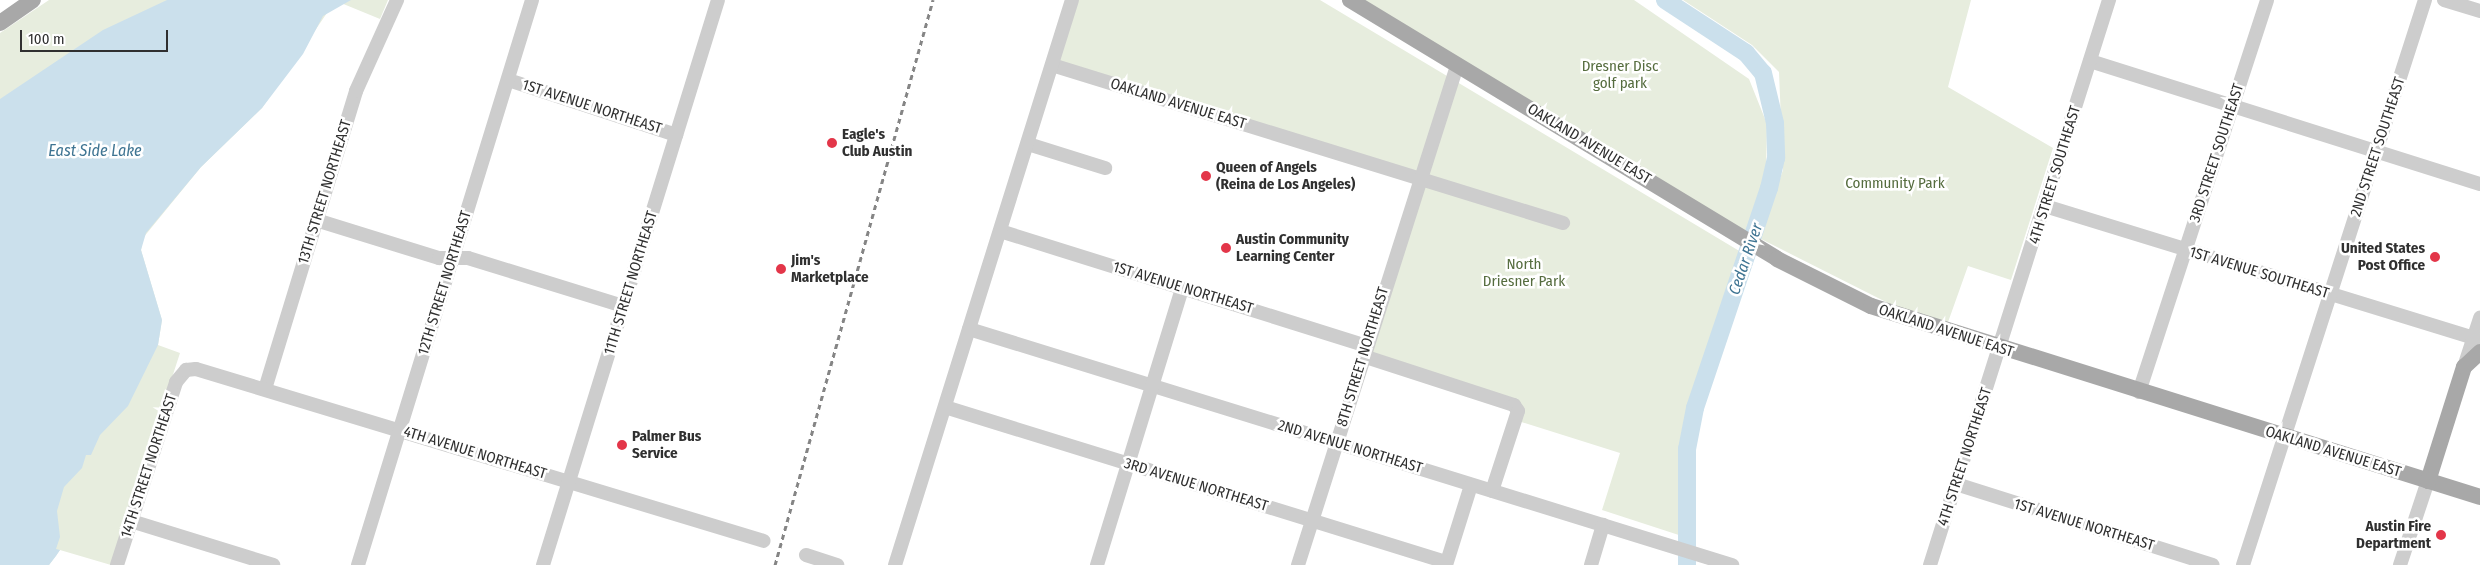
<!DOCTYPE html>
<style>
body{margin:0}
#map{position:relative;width:2480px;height:565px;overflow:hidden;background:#fff;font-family:"Fira Sans Condensed",sans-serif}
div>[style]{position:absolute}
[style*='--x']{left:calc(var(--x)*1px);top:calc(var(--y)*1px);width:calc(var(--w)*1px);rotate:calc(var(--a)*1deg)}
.green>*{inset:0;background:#e7edde}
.water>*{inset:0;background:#cbe0ec}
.river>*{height:18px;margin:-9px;padding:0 9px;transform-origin:9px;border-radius:9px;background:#cbe0ec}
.minor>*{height:14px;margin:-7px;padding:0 7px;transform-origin:7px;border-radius:7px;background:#cdcdcd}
.major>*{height:16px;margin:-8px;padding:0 8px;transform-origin:8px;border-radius:8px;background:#a8a8a8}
.rail>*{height:3px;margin-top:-1.5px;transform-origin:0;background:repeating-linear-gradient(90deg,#858585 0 5px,transparent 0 9px)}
.dots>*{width:14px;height:14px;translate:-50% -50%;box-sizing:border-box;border:2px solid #fff;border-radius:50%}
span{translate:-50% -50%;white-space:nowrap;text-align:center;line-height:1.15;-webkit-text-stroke:5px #fff;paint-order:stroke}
.park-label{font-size:15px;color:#556c3e}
.street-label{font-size:15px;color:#303030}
.poi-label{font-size:15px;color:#303030;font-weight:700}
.left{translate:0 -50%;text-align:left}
.right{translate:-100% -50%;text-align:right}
.water-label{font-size:16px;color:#3e7492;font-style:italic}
.scale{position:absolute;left:20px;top:30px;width:148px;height:22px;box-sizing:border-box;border:2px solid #303030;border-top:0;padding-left:6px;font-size:15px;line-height:18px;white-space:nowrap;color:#303030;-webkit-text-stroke:4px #fff;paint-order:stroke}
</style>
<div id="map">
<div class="green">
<i style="clip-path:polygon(49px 0,388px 0,380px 19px,341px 3px,329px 10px,262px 108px,201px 167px,143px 238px,141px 250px,162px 320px,158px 345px,180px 353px,111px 565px,60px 550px,49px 565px,0 565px,0 33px)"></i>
<i style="clip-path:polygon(1072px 0,1320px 0,1746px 255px,1695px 408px,1687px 449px,1688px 538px,1602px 510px,1620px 453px,1515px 420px,1518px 411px,1363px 356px,1419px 178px,1052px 65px)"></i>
<i style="clip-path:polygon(1360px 0,1634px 0,1749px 79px,1767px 124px,1766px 174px,1748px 233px)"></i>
<i style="clip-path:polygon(1683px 0,1971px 0,1948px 87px,2053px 148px,2011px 280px,1968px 266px,1947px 325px,1890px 304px,1759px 238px,1783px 170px,1779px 72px,1752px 45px)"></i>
</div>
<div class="water">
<i style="clip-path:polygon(167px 0,351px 0,323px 16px,303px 54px,262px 108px,201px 167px,146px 233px,141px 250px,162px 320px,158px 345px,128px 406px,100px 435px,91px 455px,86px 455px,82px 468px,64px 487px,57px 511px,60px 537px,56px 549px,60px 550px,56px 556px,49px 565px,0 565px,0 99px,103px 30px)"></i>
</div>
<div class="river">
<i style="--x:1665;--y:0;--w:97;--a:33.2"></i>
<i style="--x:1746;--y:53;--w:26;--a:50"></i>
<i style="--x:1763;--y:73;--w:51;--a:76.5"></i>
<i style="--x:1775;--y:123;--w:35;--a:88"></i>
<i style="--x:1776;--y:158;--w:31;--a:103"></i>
<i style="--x:1769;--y:188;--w:232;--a:108.6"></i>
<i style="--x:1695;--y:408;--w:42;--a:101"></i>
<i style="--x:1687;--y:449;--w:116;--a:90"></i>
</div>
<div class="minor">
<i style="--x:2444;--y:0;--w:38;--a:17"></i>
<i style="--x:2090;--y:61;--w:409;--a:17.5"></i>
<i style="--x:1052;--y:65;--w:535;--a:17.18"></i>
<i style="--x:508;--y:80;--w:177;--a:18.1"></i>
<i style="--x:1028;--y:144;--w:81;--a:17.3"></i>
<i style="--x:2045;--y:206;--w:455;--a:17.1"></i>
<i style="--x:316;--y:220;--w:129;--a:17.2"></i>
<i style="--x:439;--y:258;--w:29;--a:0"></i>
<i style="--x:468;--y:258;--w:162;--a:17.2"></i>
<i style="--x:1000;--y:231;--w:384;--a:17.4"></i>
<i style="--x:969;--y:329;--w:799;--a:17.19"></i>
<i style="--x:1363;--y:356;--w:159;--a:18"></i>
<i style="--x:1514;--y:405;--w:7;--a:56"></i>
<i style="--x:1518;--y:411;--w:84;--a:108"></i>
<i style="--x:2464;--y:367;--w:52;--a:-71.9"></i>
<i style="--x:265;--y:389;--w:312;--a:-73"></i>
<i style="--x:356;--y:91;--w:100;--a:-65.7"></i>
<i style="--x:2139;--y:392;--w:412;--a:-71.9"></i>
<i style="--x:945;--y:407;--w:524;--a:17.19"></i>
<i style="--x:1956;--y:484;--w:269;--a:17.5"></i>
<i style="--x:131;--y:521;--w:149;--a:17.2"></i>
<i style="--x:806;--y:555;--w:33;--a:18"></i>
<i style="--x:117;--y:565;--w:192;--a:-72.1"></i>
<i style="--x:176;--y:382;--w:16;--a:-50"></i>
<i style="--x:186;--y:370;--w:10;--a:-6"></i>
<i style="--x:196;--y:369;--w:593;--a:16.85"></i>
<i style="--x:358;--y:565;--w:591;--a:-72.88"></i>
<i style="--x:543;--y:565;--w:591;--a:-72.79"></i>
<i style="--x:895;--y:565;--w:592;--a:-72.61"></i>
<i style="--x:1097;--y:565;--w:290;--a:-72.9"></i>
<i style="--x:1298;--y:565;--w:524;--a:-72.33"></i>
<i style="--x:1446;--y:565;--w:84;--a:-72.6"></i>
<i style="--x:1591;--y:565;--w:42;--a:-73.3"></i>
<i style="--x:1930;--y:565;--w:593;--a:-72.42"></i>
<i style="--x:2243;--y:565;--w:594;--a:-72.15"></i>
<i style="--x:2400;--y:565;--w:89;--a:-71.6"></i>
</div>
<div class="major">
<i style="--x:1350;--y:0;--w:499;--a:31.2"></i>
<i style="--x:1777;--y:259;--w:105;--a:26.6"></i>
<i style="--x:1871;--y:306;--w:638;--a:17.41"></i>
<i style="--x:0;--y:23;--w:40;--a:-34.9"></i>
<i style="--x:2428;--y:481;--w:120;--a:-72.5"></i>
<i style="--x:2464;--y:367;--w:22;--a:-43"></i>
</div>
<div class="rail">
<i style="--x:775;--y:565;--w:587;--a:-74.38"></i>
</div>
<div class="dots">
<i style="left:832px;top:143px;background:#e33649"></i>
<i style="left:1206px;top:176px;background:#e33649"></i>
<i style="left:1226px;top:248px;background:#e33649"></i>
<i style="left:2435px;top:257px;background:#e33649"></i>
<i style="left:781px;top:269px;background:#e33649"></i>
<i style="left:622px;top:445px;background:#e33649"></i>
<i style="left:2441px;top:535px;background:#e33649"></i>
</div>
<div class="park-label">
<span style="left:1620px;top:75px">Dresner Disc<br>golf park</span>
<span style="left:1895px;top:184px">Community Park</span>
<span style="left:1524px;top:273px">North<br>Driesner Park</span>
</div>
<div class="street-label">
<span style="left:1178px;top:104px;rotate:17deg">OAKLAND AVENUE EAST</span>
<span style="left:592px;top:107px;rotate:18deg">1ST AVENUE NORTHEAST</span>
<span style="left:1589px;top:144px;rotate:31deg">OAKLAND AVENUE EAST</span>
<span style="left:2378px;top:147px;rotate:-72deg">2ND STREET SOUTHEAST</span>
<span style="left:2217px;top:153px;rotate:-72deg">3RD STREET SOUTHEAST</span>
<span style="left:2055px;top:175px;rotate:-73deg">4TH STREET SOUTHEAST</span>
<span style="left:325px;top:192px;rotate:-73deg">13TH STREET NORTHEAST</span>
<span style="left:2259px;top:273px;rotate:17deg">1ST AVENUE SOUTHEAST</span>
<span style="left:445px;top:283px;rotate:-73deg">12TH STREET NORTHEAST</span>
<span style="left:631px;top:283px;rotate:-73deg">11TH STREET NORTHEAST</span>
<span style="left:1183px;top:288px;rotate:17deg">1ST AVENUE NORTHEAST</span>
<span style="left:1946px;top:331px;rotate:18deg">OAKLAND AVENUE EAST</span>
<span style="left:1363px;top:357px;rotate:-73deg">8TH STREET NORTHEAST</span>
<span style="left:1350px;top:447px;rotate:17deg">2ND AVENUE NORTHEAST</span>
<span style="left:2333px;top:452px;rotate:17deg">OAKLAND AVENUE EAST</span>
<span style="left:475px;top:453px;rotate:17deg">4TH AVENUE NORTHEAST</span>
<span style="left:1965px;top:457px;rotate:-72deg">4TH STREET NORTHEAST</span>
<span style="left:149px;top:466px;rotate:-72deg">14TH STREET NORTHEAST</span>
<span style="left:1196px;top:485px;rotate:17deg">3RD AVENUE NORTHEAST</span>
<span style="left:2084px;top:525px;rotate:17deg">1ST AVENUE NORTHEAST</span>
</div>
<div class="poi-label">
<span class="left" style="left:842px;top:143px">Eagle's<br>Club Austin</span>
<span class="left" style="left:1216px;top:176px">Queen of Angels<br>(Reina de Los Angeles)</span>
<span class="left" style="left:1236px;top:248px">Austin Community<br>Learning Center</span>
<span class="right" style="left:2425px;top:257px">United States<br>Post Office</span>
<span class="left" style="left:791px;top:269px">Jim's<br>Marketplace</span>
<span class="left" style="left:632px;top:445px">Palmer Bus<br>Service</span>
<span class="right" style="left:2431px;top:535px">Austin Fire<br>Department</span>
</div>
<div class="water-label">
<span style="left:95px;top:151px">East Side Lake</span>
<span style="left:1746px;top:259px;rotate:-71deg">Cedar River</span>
</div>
<div class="scale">100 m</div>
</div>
